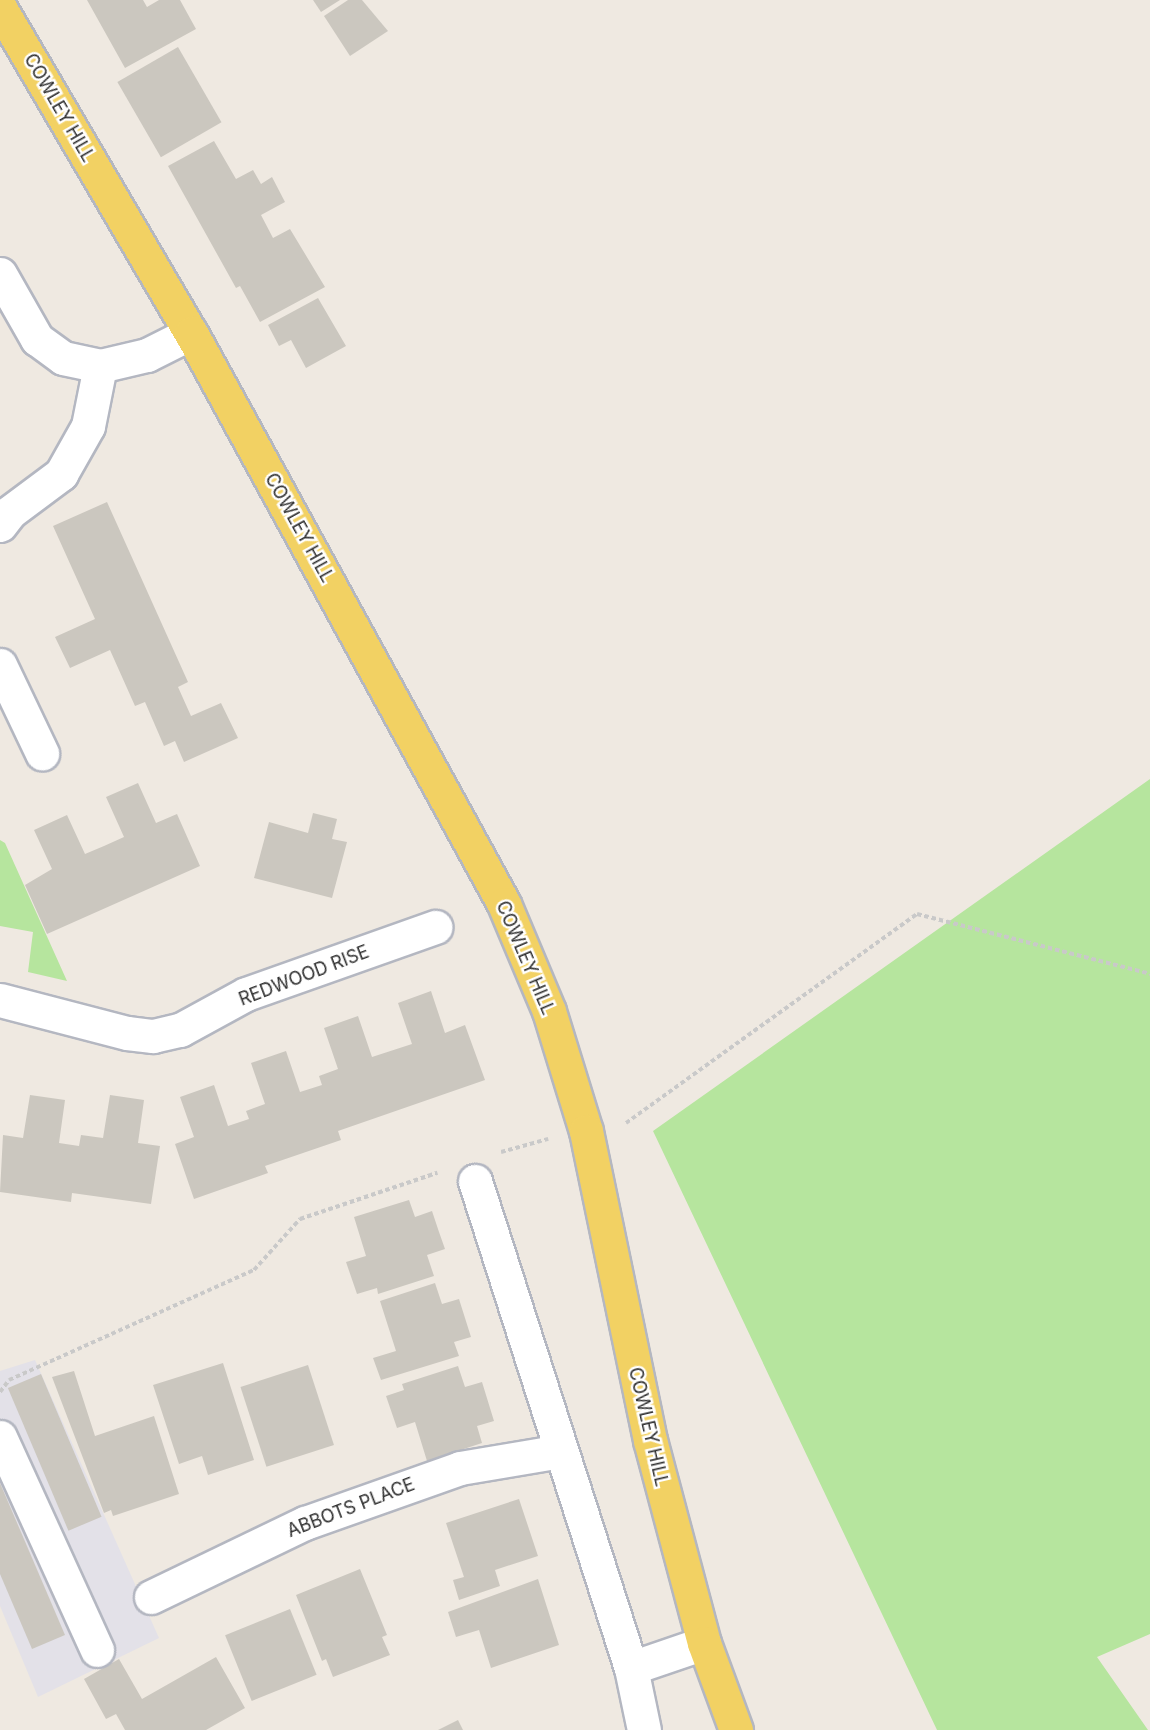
<!DOCTYPE html>
<style>
body{margin:0}
#map{position:relative;width:1150px;height:1730px;overflow:hidden;background:#efe9e1;font-family:Inter,sans-serif}
div>[style]{position:absolute}
[style*='--x']{left:calc(var(--x)*1px);top:calc(var(--y)*1px);width:calc(var(--w)*1px);rotate:calc(var(--a)*1deg)}
.industrial>*{inset:0;background:#e3e1e8}
.green>*{inset:0;background:#b6e59e}
.building>*{inset:0;background:#cbc7bf;transform-origin:0 0}
.path>*{height:4px;margin-top:-2px;transform-origin:0;background:repeating-linear-gradient(90deg,#c9c9c9 0 4.5px,transparent 0 7.5px)}
.roads{filter:drop-shadow(2px 0 #b4b7c1) drop-shadow(-2px 0 #b4b7c1) drop-shadow(0 2px #b4b7c1) drop-shadow(0 -2px #b4b7c1)}
.minor>*{height:33px;margin:-16.5px;padding:0 16.5px;transform-origin:16.5px;border-radius:16.5px;background:#fff}
.major>*{height:33px;margin:-16.5px;padding:0 16.5px;transform-origin:16.5px;border-radius:16.5px;background:#f2d163}
span{translate:-50% -50%;white-space:nowrap;text-align:center;line-height:1.15;-webkit-text-stroke:5px #fff;paint-order:stroke}
.street-label{font-size:18px;color:#2e2e2e}
</style>
<div id="map">
<div class="industrial">
<i style="clip-path:polygon(35px 1360px,159px 1638px,38px 1697px,0 1606px,0 1371px)"></i>
</div>
<div class="green">
<i style="clip-path:polygon(1150px 779px,1150px 1634px,1097px 1657px,1148px 1730px,937px 1730px,653px 1131px)"></i>
<i style="clip-path:polygon(0 840px,5px 843px,67px 981px,28px 972px,33px 932px,0 926px)"></i>
</div>
<div class="building">
<i style="clip-path:polygon(87px 0,143px 0,147px 7px,159px 0,180px 0,196px 29px,125px 68px)"></i>
<i style="clip-path:polygon(313px 0,340px 0,321px 12px)"></i>
<i style="clip-path:polygon(348px 0,362px 0,388px 31px,350px 56px,324px 16px)"></i>
<i style="left:178px;top:47px;width:87px;height:70px;rotate:60deg"></i>
<i style="clip-path:polygon(214px 141px,236px 179px,253px 170px,261px 184px,272px 177px,285px 202px,261px 215px,273px 238px,290px 229px,325px 287px,260px 322px,240px 286px,236px 288px,168px 166px)"></i>
<i style="clip-path:polygon(318px 298px,346px 346px,306px 368px,291px 340px,279px 346px,268px 325px)"></i>
<i style="clip-path:polygon(107px 502px,188px 682px,178px 687px,191px 716px,221px 703px,238px 738px,184px 762px,175px 741px,164px 746px,145px 702px,135px 706px,110px 650px,70px 668px,55px 637px,95px 619px,53px 526px)"></i>
<i style="clip-path:polygon(138px 783px,156px 823px,177px 814px,200px 866px,47px 934px,25px 885px,52px 869px,34px 830px,67px 815px,85px 854px,104px 846px,124px 837px,106px 797px)"></i>
<i style="clip-path:polygon(313px 813px,337px 819px,332px 839px,347px 842px,332px 898px,254px 878px,269px 822px,308px 833px)"></i>
<i style="clip-path:polygon(431px 991px,445px 1033px,465px 1025px,485px 1080px,338px 1131px,341px 1140px,265px 1166px,268px 1173px,194px 1199px,175px 1144px,194px 1137px,180px 1097px,214px 1085px,228px 1126px,249px 1119px,246px 1111px,265px 1104px,251px 1063px,286px 1051px,300px 1092px,322px 1085px,319px 1076px,338px 1069px,324px 1028px,358px 1016px,372px 1057px,412px 1044px,398px 1003px)"></i>
<i style="clip-path:polygon(30px 1095px,65px 1100px,59px 1143px,79px 1146px,81px 1135px,103px 1138px,110px 1095px,144px 1100px,138px 1143px,160px 1146px,151px 1204px,72px 1193px,71px 1202px,0 1192px,3px 1135px,23px 1138px)"></i>
<i style="clip-path:polygon(409px 1200px,415px 1217px,432px 1211px,439px 1232px,445px 1249px,427px 1255px,434px 1276px,378px 1294px,377px 1288px,357px 1294px,346px 1262px,366px 1256px,354px 1217px)"></i>
<i style="clip-path:polygon(435px 1283px,442px 1304px,459px 1299px,471px 1337px,454px 1342px,459px 1356px,381px 1380px,373px 1358px,396px 1351px,380px 1301px)"></i>
<i style="clip-path:polygon(223px 1363px,254px 1460px,208px 1475px,202px 1456px,179px 1464px,153px 1385px)"></i>
<i style="left:308px;top:1365px;width:84px;height:71px;rotate:72deg"></i>
<i style="clip-path:polygon(458px 1366px,465px 1387px,482px 1382px,494px 1421px,477px 1426px,482px 1443px,427px 1461px,415px 1422px,397px 1428px,386px 1396px,404px 1390px,402px 1384px)"></i>
<i style="clip-path:polygon(74px 1371px,95px 1436px,154px 1416px,179px 1494px,113px 1516px,111px 1510px,104px 1513px,52px 1377px)"></i>
<i style="left:41px;top:1374px;width:155px;height:36px;rotate:67deg"></i>
<i style="clip-path:polygon(0 1483px,65px 1635px,32px 1649px,0 1574px)"></i>
<i style="clip-path:polygon(519px 1499px,538px 1556px,495px 1570px,500px 1586px,459px 1600px,453px 1580px,464px 1577px,446px 1523px)"></i>
<i style="clip-path:polygon(360px 1569px,387px 1635px,382px 1637px,390px 1655px,333px 1677px,326px 1659px,322px 1661px,296px 1595px)"></i>
<i style="clip-path:polygon(538px 1579px,559px 1645px,491px 1668px,479px 1630px,456px 1637px,448px 1612px)"></i>
<i style="left:290px;top:1609px;width:71px;height:70px;rotate:68deg"></i>
<i style="clip-path:polygon(216px 1657px,245px 1708px,206px 1730px,125px 1730px,116px 1714px,106px 1719px,84px 1679px,119px 1659px,142px 1699px)"></i>
<i style="clip-path:polygon(458px 1720px,463px 1730px,438px 1730px)"></i>
</div>
<div class="path">
<i style="--x:626;--y:1123;--w:358;--a:-35.7"></i>
<i style="--x:917;--y:914;--w:241;--a:14.4"></i>
<i style="--x:501;--y:1152;--w:49;--a:-15.5"></i>
<i style="--x:0;--y:1392;--w:15;--a:-53"></i>
<i style="--x:9;--y:1380;--w:269;--a:-24.2"></i>
<i style="--x:254;--y:1270;--w:69;--a:-48"></i>
<i style="--x:300;--y:1219;--w:145;--a:-18.6"></i>
</div>
<div class="roads">
<div class="minor">
<i style="--x:0;--y:274;--w:75;--a:60.4"></i>
<i style="--x:37;--y:339;--w:32;--a:36"></i>
<i style="--x:63;--y:358;--w:38;--a:12"></i>
<i style="--x:100;--y:366;--w:48;--a:-13.2"></i>
<i style="--x:147;--y:355;--w:49;--a:-26.6"></i>
<i style="--x:0;--y:525;--w:16;--a:-52"></i>
<i style="--x:10;--y:512;--w:64;--a:-36.7"></i>
<i style="--x:61;--y:474;--w:55;--a:-60.6"></i>
<i style="--x:88;--y:426;--w:61;--a:-78.7"></i>
<i style="--x:0;--y:665;--w:98;--a:64.5"></i>
<i style="--x:0;--y:1000;--w:131;--a:14.6"></i>
<i style="--x:127;--y:1033;--w:26;--a:7"></i>
<i style="--x:153;--y:1036;--w:28;--a:-13"></i>
<i style="--x:180;--y:1030;--w:75;--a:-28.6"></i>
<i style="--x:246;--y:994;--w:201;--a:-19.5"></i>
<i style="--x:475;--y:1181;--w:511;--a:72.24"></i>
<i style="--x:0;--y:1437;--w:234;--a:65.5"></i>
<i style="--x:151;--y:1597;--w:171;--a:-25.7"></i>
<i style="--x:305;--y:1523;--w:164;--a:-19.5"></i>
<i style="--x:460;--y:1468;--w:101;--a:-9.6"></i>
<i style="--x:644;--y:1730;--w:63;--a:-101.8"></i>
<i style="--x:631;--y:1668;--w:77;--a:-18.9"></i>
</div>
<div class="major">
<i style="--x:0;--y:8;--w:377;--a:59.6"></i>
<i style="--x:191;--y:333;--w:651;--a:61.27"></i>
<i style="--x:504;--y:904;--w:116;--a:67.2"></i>
<i style="--x:549;--y:1011;--w:126;--a:72.9"></i>
<i style="--x:586;--y:1131;--w:316;--a:78.3"></i>
<i style="--x:650;--y:1440;--w:210;--a:75.1"></i>
<i style="--x:704;--y:1643;--w:93;--a:69.8"></i>
</div>
</div>
<div class="street-label">
<span style="left:59px;top:108px;rotate:60deg">COWLEY HILL</span>
<span style="left:299px;top:528px;rotate:61deg">COWLEY HILL</span>
<span style="left:525px;top:958px;rotate:67deg">COWLEY HILL</span>
<span style="left:304px;top:976px;rotate:-21deg">REDWOOD RISE</span>
<span style="left:648px;top:1427px;rotate:77deg">COWLEY HILL</span>
<span style="left:351px;top:1508px;rotate:-21deg">ABBOTS PLACE</span>
</div>
</div>
